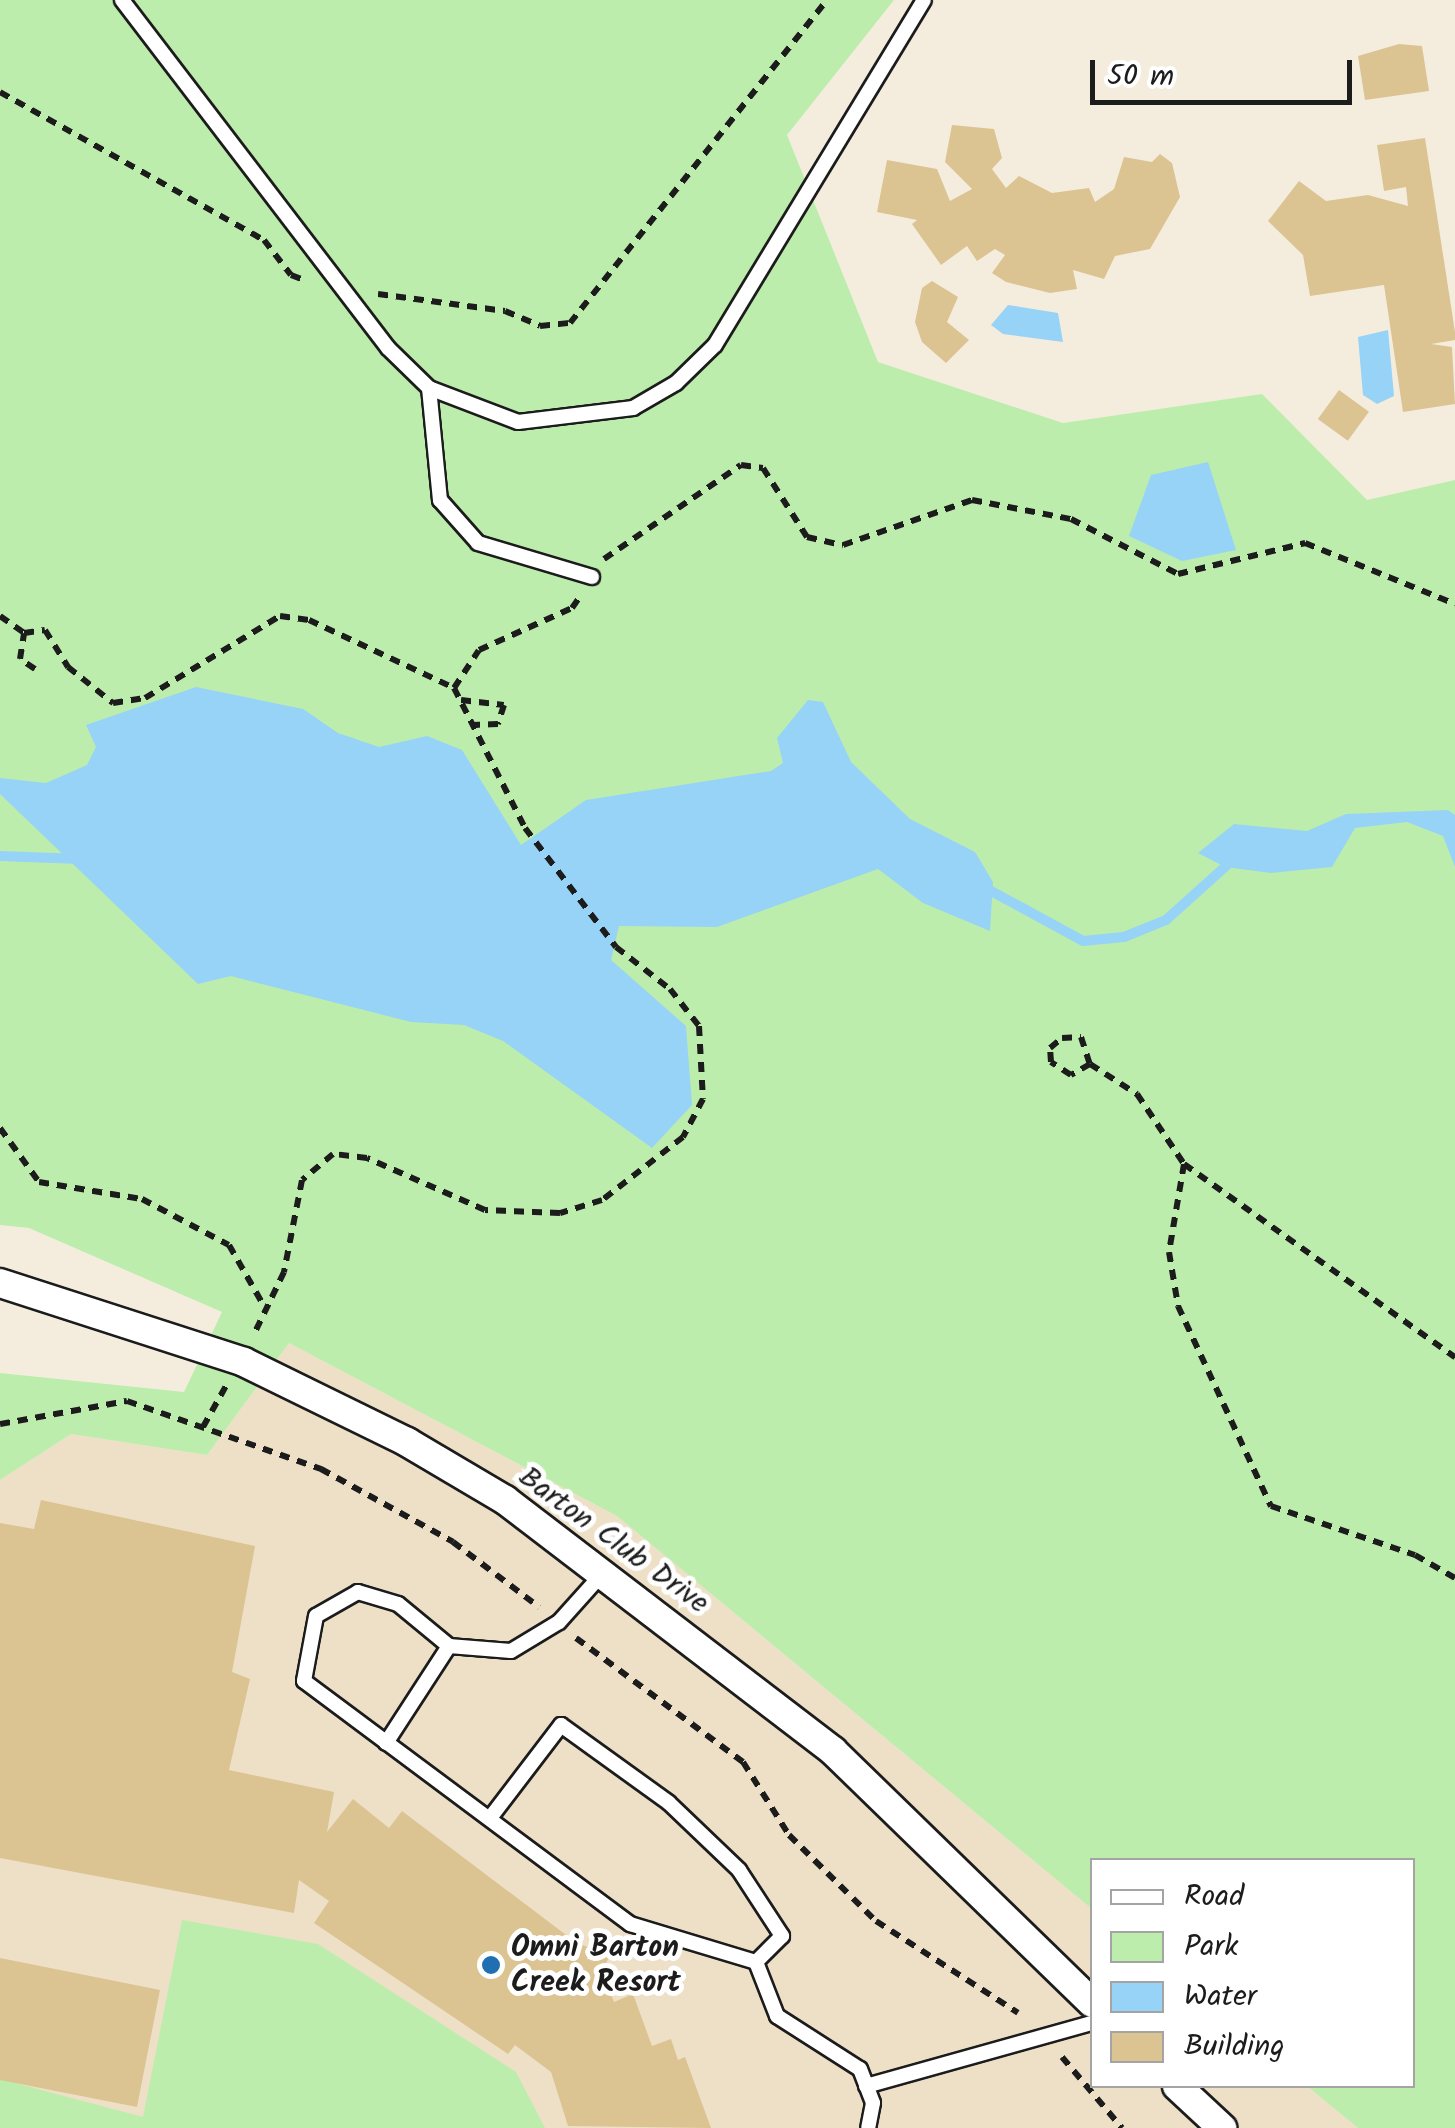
<!DOCTYPE html>
<style>
body{margin:0}
#map{position:relative;width:1455px;height:2128px;overflow:hidden;background:#f4edde;font-family:Kalam,sans-serif}
div>[style]{position:absolute}
[style*='--x']{left:calc(var(--x)*1px);top:calc(var(--y)*1px);width:calc(var(--w)*1px);rotate:calc(var(--a)*1deg)}
.built>*{inset:0;background:#ede0c7}
.green>*{inset:0;background:#bdedac}
.water>*{inset:0;background:#96d3f7}
.stream>*{height:10px;margin:-5px;padding:0 5px;transform-origin:5px;border-radius:5px;background:#96d3f7}
.building>*{inset:0;background:#dcc392;transform-origin:0 0}
.path>*{height:6px;margin-top:-3px;transform-origin:0;background:repeating-linear-gradient(90deg,#1c1c1c 0 10px,transparent 0 18px)}
.roads{filter:drop-shadow(2px 0 #1c1c1c) drop-shadow(-2px 0 #1c1c1c) drop-shadow(0 2px #1c1c1c) drop-shadow(0 -2px #1c1c1c)}
.lane>*{height:14px;margin:-7px;padding:0 7px;transform-origin:7px;border-radius:7px;background:#fff}
.street>*{height:28px;margin:-14px;padding:0 14px;transform-origin:14px;border-radius:14px;background:#fff}
.dots>*{width:28px;height:28px;translate:-50% -50%;box-sizing:border-box;border:5px solid #fff;border-radius:50%}
span{translate:-50% -50%;white-space:nowrap;text-align:center;line-height:1.15;-webkit-text-stroke:10px #fff;paint-order:stroke}
.street-label{font-size:30px;color:#1c1c1c}
.poi-label{font-size:30px;color:#1c1c1c;font-weight:700}
.left{translate:0 -50%;text-align:left}
.legend{position:absolute;left:1090px;top:1858px;width:325px;height:230px;box-sizing:border-box;background:#fff;border:2px solid #a4a4a4;margin:0;padding:12px 18px;list-style:none;font-size:30px;color:#1c1c1c}
.legend li{display:flex;align-items:center;gap:20px;height:50px}
.legend b{width:50px;border:2px solid #a4a4a4}
.scale{position:absolute;left:1090px;top:60px;width:262px;height:45px;box-sizing:border-box;border:5px solid #1c1c1c;border-top:0;padding-left:12px;font-size:30px;line-height:35px;white-space:nowrap;color:#1c1c1c;-webkit-text-stroke:8px #fff;paint-order:stroke}
</style>
<div id="map">
<div class="built">
<i style="clip-path:polygon(289px 1343px,617px 1516px,1092px 1909px,1092px 2086px,1307px 2086px,1358px 2128px,71px 2128px,0 2090px,0 1480px,71px 1434px,207px 1455px)"></i>
</div>
<div class="green">
<i style="clip-path:polygon(0 0,894px 0,787px 135px,878px 362px,1063px 423px,1262px 394px,1367px 500px,1455px 480px,1455px 2128px,1358px 2128px,1307px 2086px,1412px 2086px,1412px 1860px,1092px 1860px,1092px 1909px,617px 1516px,289px 1343px,207px 1455px,71px 1434px,0 1480px,0 1373px,184px 1392px,222px 1312px,29px 1228px,0 1225px)"></i>
<i style="clip-path:polygon(182px 1920px,318px 1944px,516px 2072px,545px 2128px,0 2128px,0 2079px,143px 2117px)"></i>
</div>
<div class="water">
<i style="clip-path:polygon(1008px 305px,1058px 313px,1063px 342px,1003px 334px,991px 325px)"></i>
<i style="clip-path:polygon(1388px 330px,1394px 396px,1377px 404px,1363px 395px,1358px 337px)"></i>
<i style="clip-path:polygon(1208px 462px,1236px 550px,1182px 561px,1129px 536px,1151px 475px)"></i>
<i style="clip-path:polygon(196px 687px,303px 709px,338px 733px,379px 747px,427px 736px,462px 750px,521px 845px,586px 800px,771px 771px,783px 763px,777px 738px,808px 700px,823px 702px,851px 762px,910px 819px,975px 852px,993px 882px,990px 931px,923px 903px,878px 869px,717px 927px,619px 926px,611px 960px,686px 1026px,692px 1105px,652px 1148px,503px 1041px,464px 1025px,411px 1022px,231px 976px,198px 984px,0 794px,0 778px,46px 783px,87px 765px,96px 747px,86px 725px)"></i>
<i style="clip-path:polygon(1448px 810px,1455px 815px,1455px 867px,1443px 836px,1407px 822px,1355px 828px,1332px 867px,1271px 873px,1225px 867px,1198px 853px,1234px 824px,1307px 831px,1346px 814px)"></i>
</div>
<div class="stream">
<i style="--x:0;--y:856;--w:81;--a:2.1"></i>
<i style="--x:980;--y:885;--w:117;--a:28.5"></i>
<i style="--x:1083;--y:941;--w:41;--a:-5.6"></i>
<i style="--x:1124;--y:937;--w:45;--a:-22"></i>
<i style="--x:1166;--y:920;--w:94;--a:-42"></i>
</div>
<div class="building">
<i style="clip-path:polygon(1399px 44px,1422px 46px,1429px 91px,1365px 100px,1358px 56px)"></i>
<i style="clip-path:polygon(952px 125px,994px 129px,1002px 158px,992px 169px,1006px 188px,1019px 176px,1052px 193px,1089px 188px,1095px 202px,1114px 189px,1124px 157px,1152px 162px,1160px 154px,1172px 163px,1180px 197px,1150px 249px,1115px 256px,1104px 279px,1073px 270px,1077px 289px,1050px 293px,1006px 282px,992px 273px,1005px 255px,995px 249px,977px 261px,967px 246px,941px 265px,912px 224px,917px 220px,877px 212px,887px 160px,937px 169px,950px 201px,972px 189px,945px 162px)"></i>
<i style="clip-path:polygon(1425px 138px,1455px 332px,1455px 340px,1431px 344px,1452px 347px,1455px 404px,1403px 412px,1384px 285px,1310px 296px,1303px 255px,1268px 221px,1299px 181px,1326px 201px,1368px 195px,1408px 206px,1406px 187px,1384px 191px,1377px 145px)"></i>
<i style="clip-path:polygon(932px 281px,958px 297px,947px 322px,969px 340px,946px 363px,922px 342px,915px 322px,922px 288px)"></i>
<i style="left:1339px;top:390px;width:37px;height:36px;rotate:36deg"></i>
<i style="clip-path:polygon(41px 1500px,255px 1546px,232px 1672px,250px 1679px,229px 1770px,334px 1792px,327px 1832px,353px 1799px,389px 1828px,402px 1811px,574px 1941px,609px 1957px,602px 1972px,614px 2002px,633px 1994px,652px 2046px,671px 2039px,678px 2060px,685px 2057px,711px 2128px,568px 2126px,551px 2072px,515px 2045px,508px 2054px,314px 1923px,329px 1901px,299px 1880px,294px 1913px,0 1858px,0 1523px,34px 1529px)"></i>
<i style="clip-path:polygon(0 1958px,160px 1990px,137px 2107px,0 2080px)"></i>
</div>
<div class="path">
<i style="--x:0;--y:92;--w:303;--a:29.3"></i>
<i style="--x:264;--y:240;--w:44;--a:52.4"></i>
<i style="--x:291;--y:275;--w:17;--a:21"></i>
<i style="--x:378;--y:294;--w:128;--a:7.6"></i>
<i style="--x:505;--y:311;--w:38;--a:23"></i>
<i style="--x:540;--y:326;--w:30;--a:-6"></i>
<i style="--x:570;--y:323;--w:413;--a:-51.5"></i>
<i style="--x:604;--y:559;--w:166;--a:-34.5"></i>
<i style="--x:741;--y:465;--w:22;--a:8"></i>
<i style="--x:763;--y:468;--w:82;--a:57.5"></i>
<i style="--x:807;--y:537;--w:37;--a:13"></i>
<i style="--x:843;--y:545;--w:137;--a:-19.2"></i>
<i style="--x:972;--y:500;--w:101;--a:10.9"></i>
<i style="--x:1071;--y:519;--w:120;--a:27.2"></i>
<i style="--x:1178;--y:574;--w:131;--a:-13.7"></i>
<i style="--x:1305;--y:543;--w:162;--a:22.1"></i>
<i style="--x:0;--y:616;--w:29;--a:35"></i>
<i style="--x:35;--y:669;--w:18;--a:-146"></i>
<i style="--x:20;--y:659;--w:26;--a:-81"></i>
<i style="--x:24;--y:633;--w:21;--a:-8"></i>
<i style="--x:45;--y:630;--w:44;--a:58.1"></i>
<i style="--x:68;--y:667;--w:58;--a:38.7"></i>
<i style="--x:113;--y:703;--w:32;--a:-9"></i>
<i style="--x:145;--y:698;--w:158;--a:-31.3"></i>
<i style="--x:280;--y:616;--w:29;--a:8"></i>
<i style="--x:309;--y:620;--w:160;--a:25.1"></i>
<i style="--x:454;--y:688;--w:157;--a:63.1"></i>
<i style="--x:525;--y:828;--w:150;--a:52.6"></i>
<i style="--x:616;--y:947;--w:68;--a:37.9"></i>
<i style="--x:670;--y:989;--w:47;--a:51.9"></i>
<i style="--x:699;--y:1026;--w:73;--a:86.9"></i>
<i style="--x:703;--y:1099;--w:43;--a:117.8"></i>
<i style="--x:683;--y:1137;--w:103;--a:142.1"></i>
<i style="--x:602;--y:1200;--w:44;--a:162.8"></i>
<i style="--x:560;--y:1213;--w:75;--a:-177.7"></i>
<i style="--x:485;--y:1210;--w:129;--a:-156.2"></i>
<i style="--x:367;--y:1158;--w:34;--a:-173"></i>
<i style="--x:333;--y:1154;--w:40;--a:140"></i>
<i style="--x:302;--y:1180;--w:94;--a:101.1"></i>
<i style="--x:284;--y:1272;--w:69;--a:115.8"></i>
<i style="--x:454;--y:688;--w:45;--a:-56.7"></i>
<i style="--x:479;--y:650;--w:102;--a:-24.3"></i>
<i style="--x:572;--y:608;--w:16;--a:-55"></i>
<i style="--x:461;--y:700;--w:43;--a:6.6"></i>
<i style="--x:504;--y:705;--w:20;--a:108"></i>
<i style="--x:498;--y:724;--w:26;--a:178"></i>
<i style="--x:1090;--y:1064;--w:22;--a:150"></i>
<i style="--x:1071;--y:1075;--w:24;--a:-147"></i>
<i style="--x:1051;--y:1062;--w:14;--a:-94"></i>
<i style="--x:1050;--y:1048;--w:16;--a:-40"></i>
<i style="--x:1062;--y:1038;--w:19;--a:-3"></i>
<i style="--x:1081;--y:1037;--w:28;--a:72"></i>
<i style="--x:1090;--y:1064;--w:56;--a:32.6"></i>
<i style="--x:1137;--y:1094;--w:84;--a:56.1"></i>
<i style="--x:1184;--y:1164;--w:333;--a:35.5"></i>
<i style="--x:0;--y:1128;--w:67;--a:54.2"></i>
<i style="--x:39;--y:1182;--w:104;--a:9.4"></i>
<i style="--x:142;--y:1199;--w:98;--a:27.9"></i>
<i style="--x:229;--y:1245;--w:70;--a:60.2"></i>
<i style="--x:1184;--y:1164;--w:89;--a:99.7"></i>
<i style="--x:1169;--y:1252;--w:55;--a:80.5"></i>
<i style="--x:1178;--y:1306;--w:221;--a:65.1"></i>
<i style="--x:1271;--y:1506;--w:152;--a:18.8"></i>
<i style="--x:1415;--y:1555;--w:46;--a:29.9"></i>
<i style="--x:0;--y:1424;--w:129;--a:-10.3"></i>
<i style="--x:127;--y:1401;--w:206;--a:19.3"></i>
<i style="--x:321;--y:1469;--w:151;--a:28.9"></i>
<i style="--x:453;--y:1542;--w:108;--a:37.1"></i>
<i style="--x:203;--y:1427;--w:49;--a:-60.8"></i>
<i style="--x:576;--y:1638;--w:208;--a:36.6"></i>
<i style="--x:743;--y:1762;--w:86;--a:57.8"></i>
<i style="--x:789;--y:1835;--w:122;--a:44.7"></i>
<i style="--x:876;--y:1921;--w:169;--a:32.9"></i>
<i style="--x:1062;--y:2057;--w:93;--a:49.8"></i>
</div>
<div class="roads">
<div class="lane">
<i style="--x:122;--y:0;--w:438;--a:52.6"></i>
<i style="--x:388;--y:348;--w:57;--a:44.3"></i>
<i style="--x:429;--y:388;--w:95;--a:20.9"></i>
<i style="--x:518;--y:422;--w:116;--a:-6.9"></i>
<i style="--x:633;--y:408;--w:50;--a:-30.2"></i>
<i style="--x:676;--y:383;--w:54;--a:-44.3"></i>
<i style="--x:715;--y:345;--w:403;--a:-58.8"></i>
<i style="--x:429;--y:388;--w:113;--a:84.4"></i>
<i style="--x:440;--y:500;--w:57;--a:48.5"></i>
<i style="--x:478;--y:543;--w:119;--a:16.6"></i>
<i style="--x:449;--y:1646;--w:66;--a:-140.5"></i>
<i style="--x:398;--y:1604;--w:42;--a:-163.3"></i>
<i style="--x:358;--y:1592;--w:48;--a:150.3"></i>
<i style="--x:316;--y:1616;--w:66;--a:100.5"></i>
<i style="--x:304;--y:1681;--w:407;--a:36.7"></i>
<i style="--x:630;--y:1924;--w:132;--a:16.8"></i>
<i style="--x:756;--y:1962;--w:58;--a:68.7"></i>
<i style="--x:777;--y:2016;--w:98;--a:32.6"></i>
<i style="--x:860;--y:2069;--w:36;--a:69"></i>
<i style="--x:873;--y:2103;--w:25;--a:101"></i>
<i style="--x:386;--y:1743;--w:116;--a:-57"></i>
<i style="--x:449;--y:1646;--w:62;--a:4.6"></i>
<i style="--x:511;--y:1651;--w:56;--a:-31.1"></i>
<i style="--x:559;--y:1622;--w:66;--a:-48.1"></i>
<i style="--x:490;--y:1818;--w:117;--a:-52.6"></i>
<i style="--x:561;--y:1725;--w:133;--a:35.8"></i>
<i style="--x:669;--y:1803;--w:97;--a:43.7"></i>
<i style="--x:739;--y:1870;--w:79;--a:56.9"></i>
<i style="--x:782;--y:1936;--w:37;--a:135"></i>
<i style="--x:866;--y:2086;--w:235;--a:-15.6"></i>
</div>
<div class="street">
<i style="--x:0;--y:1283;--w:256;--a:17.9"></i>
<i style="--x:244;--y:1362;--w:182;--a:26.1"></i>
<i style="--x:407;--y:1442;--w:114;--a:30.6"></i>
<i style="--x:505;--y:1500;--w:413;--a:37.4"></i>
<i style="--x:833;--y:1751;--w:361;--a:44.2"></i>
<i style="--x:1177;--y:2086;--w:62;--a:43"></i>
</div>
</div>
<div class="dots">
<i style="left:491px;top:1965px;background:#1f6fb2"></i>
</div>
<div class="street-label">
<span style="left:613px;top:1541px;rotate:36deg">Barton Club Drive</span>
</div>
<div class="poi-label">
<span class="left" style="left:511px;top:1965px">Omni Barton<br>Creek Resort</span>
</div>
<ul class="legend">
<li><b style="height:12px;background:#fff"></b>Road</li>
<li><b style="height:28px;background:#bdedac"></b>Park</li>
<li><b style="height:28px;background:#96d3f7"></b>Water</li>
<li><b style="height:28px;background:#dcc392"></b>Building</li>
</ul>
<div class="scale">50 m</div>
</div>
